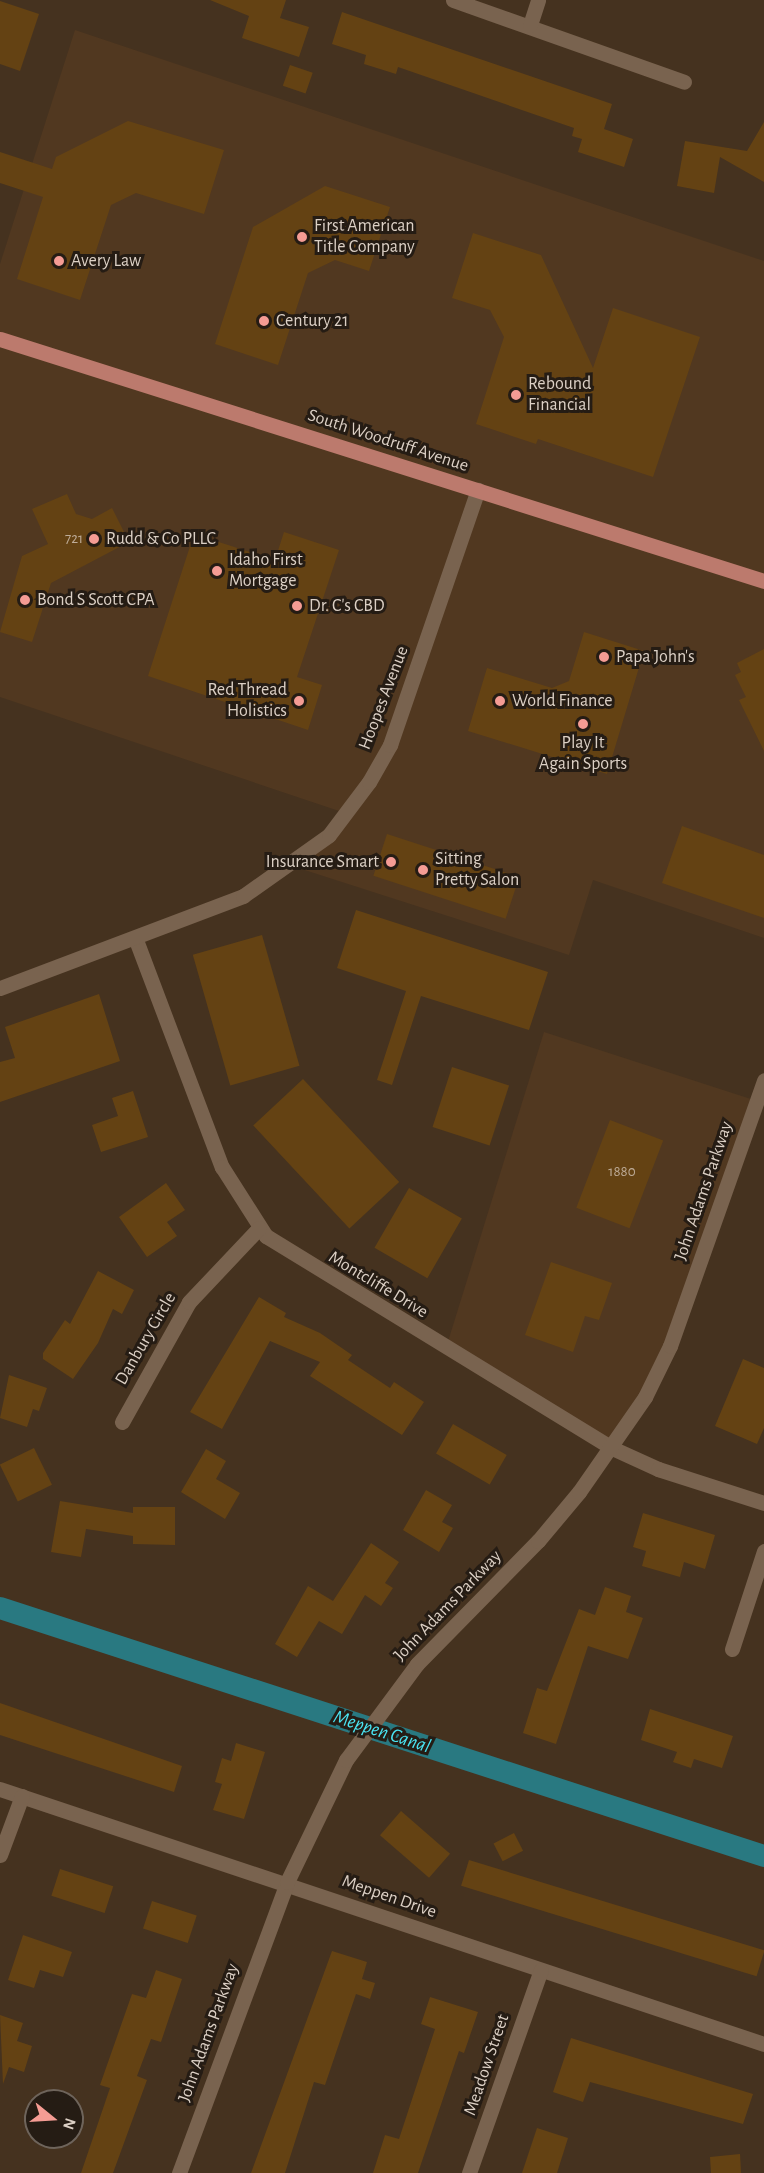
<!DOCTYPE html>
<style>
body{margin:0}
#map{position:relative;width:764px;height:2173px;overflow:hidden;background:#45321f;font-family:"Alegreya Sans",sans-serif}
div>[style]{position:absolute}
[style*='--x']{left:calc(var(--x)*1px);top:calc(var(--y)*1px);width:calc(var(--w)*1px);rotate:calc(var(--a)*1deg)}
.built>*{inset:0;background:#513820}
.canal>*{height:22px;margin:-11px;padding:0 11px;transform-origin:11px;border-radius:11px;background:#297981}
.building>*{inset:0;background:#644213;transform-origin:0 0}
.minor>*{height:15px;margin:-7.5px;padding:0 7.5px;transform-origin:7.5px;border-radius:7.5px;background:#79634f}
.tertiary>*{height:15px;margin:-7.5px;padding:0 7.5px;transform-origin:7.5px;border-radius:7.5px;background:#79634f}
.primary>*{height:15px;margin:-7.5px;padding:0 7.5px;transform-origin:7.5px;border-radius:7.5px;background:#bc7a6d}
.dots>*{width:16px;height:16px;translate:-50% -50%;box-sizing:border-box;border:3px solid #251c14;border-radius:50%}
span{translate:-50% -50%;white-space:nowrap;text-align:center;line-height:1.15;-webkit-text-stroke:6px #251c14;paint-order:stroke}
.number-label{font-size:15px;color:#beac98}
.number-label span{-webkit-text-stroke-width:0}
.poi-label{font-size:18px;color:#dcd0c5}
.left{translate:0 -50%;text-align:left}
.right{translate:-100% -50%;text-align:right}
.street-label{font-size:18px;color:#dcd0c5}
.water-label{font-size:20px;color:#4ae3f1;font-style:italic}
.north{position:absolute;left:24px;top:2089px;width:60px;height:60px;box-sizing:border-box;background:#251c14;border:2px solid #6e645b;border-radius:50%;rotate:108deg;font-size:16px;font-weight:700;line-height:24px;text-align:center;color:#dcd0c5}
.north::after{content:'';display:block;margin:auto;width:21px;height:27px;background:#f59c94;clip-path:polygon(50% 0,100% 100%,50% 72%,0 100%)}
</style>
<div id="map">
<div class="built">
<i style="clip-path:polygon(75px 30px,764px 261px,764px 938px,593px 880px,569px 955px,289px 865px,345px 813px,0 697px,0 264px)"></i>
<i style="clip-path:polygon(544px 1032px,757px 1101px,670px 1346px,612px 1448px,446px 1348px)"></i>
</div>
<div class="canal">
<i style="--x:0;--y:1608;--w:803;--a:17.98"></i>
</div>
<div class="building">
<i style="clip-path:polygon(210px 0,286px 0,280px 18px,309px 27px,299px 57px,242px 38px,249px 16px)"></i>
<i style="clip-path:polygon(0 1px,39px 14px,20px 71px,0 64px)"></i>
<i style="clip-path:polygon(342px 12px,612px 104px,604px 129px,633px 139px,624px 167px,578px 152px,582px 139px,572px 136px,574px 128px,398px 67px,396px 74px,364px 64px,366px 55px,332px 44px)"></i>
<i style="left:290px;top:65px;width:24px;height:22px;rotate:19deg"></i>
<i style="clip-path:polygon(128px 121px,224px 150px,204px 214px,136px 193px,111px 205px,80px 300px,17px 279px,43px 197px,0 183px,0 152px,52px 169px,56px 157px)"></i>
<i style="clip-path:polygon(764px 122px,764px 182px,720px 157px,714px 193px,677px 186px,685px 141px,747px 151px)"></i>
<i style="clip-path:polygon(325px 186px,390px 207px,369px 271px,335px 260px,308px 273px,278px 365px,215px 344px,253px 227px)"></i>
<i style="clip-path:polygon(473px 233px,541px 255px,593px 368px,613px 308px,700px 337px,653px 477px,538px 439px,536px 444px,476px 424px,504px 337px,490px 310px,452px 298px)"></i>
<i style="clip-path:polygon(67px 494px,76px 514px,92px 519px,112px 508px,129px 542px,51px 583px,32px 642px,0 632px,22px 556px,48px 544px,32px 509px)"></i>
<i style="clip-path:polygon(284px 532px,339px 550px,297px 677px,322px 685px,308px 730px,148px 676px,194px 534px,275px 560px)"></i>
<i style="clip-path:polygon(584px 632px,644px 651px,607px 774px,468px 731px,487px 668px,552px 688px,569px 681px)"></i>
<i style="clip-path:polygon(764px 649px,764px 751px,739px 700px,746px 697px,735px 675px,741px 672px,737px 663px)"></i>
<i style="clip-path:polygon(682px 826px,764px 855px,764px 918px,662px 883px)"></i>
<i style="left:387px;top:834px;width:139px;height:44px;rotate:18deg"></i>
<i style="clip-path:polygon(356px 910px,548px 972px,529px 1030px,421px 996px,392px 1085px,377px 1080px,406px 991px,337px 968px)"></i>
<i style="left:262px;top:935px;width:136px;height:72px;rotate:74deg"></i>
<i style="clip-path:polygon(99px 994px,120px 1061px,0 1102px,0 1062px,15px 1058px,5px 1027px)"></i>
<i style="left:452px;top:1067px;width:60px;height:63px;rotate:18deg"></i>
<i style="left:303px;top:1079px;width:141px;height:68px;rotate:47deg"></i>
<i style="clip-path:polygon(133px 1091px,148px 1137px,101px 1152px,92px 1125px,118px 1116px,112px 1098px)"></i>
<i style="left:610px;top:1120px;width:57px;height:94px;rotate:21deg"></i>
<i style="clip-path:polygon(166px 1183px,185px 1210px,167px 1222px,177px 1236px,147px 1257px,119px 1217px)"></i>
<i style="left:409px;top:1188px;width:61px;height:69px;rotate:30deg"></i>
<i style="clip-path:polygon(551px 1262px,612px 1283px,599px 1320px,585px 1316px,573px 1352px,525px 1335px)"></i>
<i style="clip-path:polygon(98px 1271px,134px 1290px,122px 1314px,113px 1309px,98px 1343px,73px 1379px,43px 1359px,43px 1353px,65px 1320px,70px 1324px)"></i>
<i style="clip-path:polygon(259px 1297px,286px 1313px,284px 1317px,320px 1333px,352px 1355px,348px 1360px,390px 1388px,394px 1382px,424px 1402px,402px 1435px,310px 1376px,320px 1362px,270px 1341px,222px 1429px,190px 1412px)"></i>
<i style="clip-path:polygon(743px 1359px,764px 1368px,764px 1428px,757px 1444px,715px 1426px)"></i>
<i style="clip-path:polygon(9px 1375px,47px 1388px,39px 1411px,33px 1409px,27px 1427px,0 1418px)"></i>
<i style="left:453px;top:1424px;width:62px;height:34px;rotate:30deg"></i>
<i style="left:34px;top:1448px;width:41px;height:38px;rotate:64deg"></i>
<i style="clip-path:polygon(206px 1449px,226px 1461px,216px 1479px,240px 1493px,225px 1519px,181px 1492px)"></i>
<i style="clip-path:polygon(426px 1490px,452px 1505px,442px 1522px,453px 1528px,439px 1552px,403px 1530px)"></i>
<i style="clip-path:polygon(60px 1501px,133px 1513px,133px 1507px,175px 1507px,175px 1545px,133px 1544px,133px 1536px,86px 1529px,81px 1557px,51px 1552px)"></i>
<i style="clip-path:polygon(643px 1513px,715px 1535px,705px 1569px,684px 1562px,680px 1577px,642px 1566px,646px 1551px,633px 1547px)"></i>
<i style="clip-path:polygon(371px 1543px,399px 1562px,385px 1583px,393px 1588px,381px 1606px,365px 1595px,342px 1634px,319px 1621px,297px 1657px,275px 1644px,308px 1586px,333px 1601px)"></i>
<i style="clip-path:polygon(605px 1587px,631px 1596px,626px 1612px,643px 1618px,628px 1659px,588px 1646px,556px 1744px,523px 1733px,537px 1688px,547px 1691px,579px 1609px,595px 1615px)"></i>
<i style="clip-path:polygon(0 1703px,182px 1766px,174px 1792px,0 1735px)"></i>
<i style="clip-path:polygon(650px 1709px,733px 1736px,722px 1768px,694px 1759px,691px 1768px,673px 1762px,677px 1752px,641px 1740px)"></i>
<i style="clip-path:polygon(236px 1743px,265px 1752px,244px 1819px,213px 1810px,222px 1784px,215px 1782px,222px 1758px,231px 1761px)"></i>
<i style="left:401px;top:1811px;width:65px;height:32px;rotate:41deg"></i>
<i style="left:514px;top:1833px;width:20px;height:23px;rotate:63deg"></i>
<i style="left:469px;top:1860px;width:309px;height:27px;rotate:17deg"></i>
<i style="left:60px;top:1869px;width:56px;height:28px;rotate:18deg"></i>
<i style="left:152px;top:1901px;width:47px;height:29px;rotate:18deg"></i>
<i style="clip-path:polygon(23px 1935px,72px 1952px,63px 1977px,40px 1970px,34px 1988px,8px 1980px)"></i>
<i style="clip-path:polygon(332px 1951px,367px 1962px,362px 1979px,375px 1983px,370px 1999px,356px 1994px,325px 2085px,314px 2082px,285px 2173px,251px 2173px)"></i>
<i style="clip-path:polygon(156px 1970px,182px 1979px,161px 2042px,151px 2039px,137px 2076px,147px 2080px,113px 2173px,81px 2173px,110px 2088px,100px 2085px,132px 1994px,146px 1998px)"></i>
<i style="clip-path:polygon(430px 1997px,478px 2012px,464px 2053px,459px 2051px,418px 2173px,373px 2173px,385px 2135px,399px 2139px,435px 2029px,421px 2024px)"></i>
<i style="clip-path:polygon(0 2015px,23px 2023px,17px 2041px,32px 2046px,24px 2072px,9px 2067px,3px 2084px)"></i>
<i style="clip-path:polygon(571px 2038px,753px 2094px,743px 2124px,590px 2082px,583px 2102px,553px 2092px)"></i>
<i style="clip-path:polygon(537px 2128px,568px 2138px,557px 2173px,522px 2173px)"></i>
<i style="clip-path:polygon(740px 2154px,741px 2173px,711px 2173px,710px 2157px)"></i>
</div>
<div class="minor">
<i style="--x:453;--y:0;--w:245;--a:19.5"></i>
<i style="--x:530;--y:25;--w:26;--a:-72"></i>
<i style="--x:136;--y:940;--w:243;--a:69.3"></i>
<i style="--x:222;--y:1167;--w:82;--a:57.5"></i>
<i style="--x:266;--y:1236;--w:406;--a:31.5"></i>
<i style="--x:612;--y:1448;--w:51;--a:24.5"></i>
<i style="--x:658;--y:1469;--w:111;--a:17.8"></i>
<i style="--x:122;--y:1422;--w:137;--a:-60.8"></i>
<i style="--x:189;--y:1302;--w:102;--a:-46.6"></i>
<i style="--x:732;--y:1649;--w:103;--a:-71.9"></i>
<i style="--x:0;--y:1789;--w:805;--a:18.46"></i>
<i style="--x:0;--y:1855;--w:63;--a:-69.6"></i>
<i style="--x:469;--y:2173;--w:215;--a:-70.5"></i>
</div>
<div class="tertiary">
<i style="--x:0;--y:988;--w:260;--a:-20.7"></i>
<i style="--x:243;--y:896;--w:105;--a:-35.3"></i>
<i style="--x:329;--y:835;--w:66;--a:-53"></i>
<i style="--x:369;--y:782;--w:43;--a:-60.4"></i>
<i style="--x:390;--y:745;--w:270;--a:-71"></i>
<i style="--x:179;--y:2173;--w:310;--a:-69.6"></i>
<i style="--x:287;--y:1882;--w:136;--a:-64.2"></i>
<i style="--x:346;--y:1760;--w:119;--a:-53.5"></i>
<i style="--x:417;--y:1664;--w:173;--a:-45.5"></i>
<i style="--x:538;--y:1541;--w:64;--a:-50.1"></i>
<i style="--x:579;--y:1492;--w:116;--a:-55.2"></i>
<i style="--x:645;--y:1397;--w:57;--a:-63.9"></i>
<i style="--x:670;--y:1346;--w:282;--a:-70.5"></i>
</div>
<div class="primary">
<i style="--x:0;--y:339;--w:801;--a:17.58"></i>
</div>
<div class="dots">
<i style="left:302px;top:237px;background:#f59c94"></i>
<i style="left:59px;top:261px;background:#f59c94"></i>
<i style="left:264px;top:321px;background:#f59c94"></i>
<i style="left:516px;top:395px;background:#f59c94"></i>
<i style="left:94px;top:539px;background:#f59c94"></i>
<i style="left:217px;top:571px;background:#f59c94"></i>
<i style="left:25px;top:600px;background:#f59c94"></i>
<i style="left:297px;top:606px;background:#f59c94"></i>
<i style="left:604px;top:657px;background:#f59c94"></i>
<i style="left:299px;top:701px;background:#f59c94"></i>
<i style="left:500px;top:701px;background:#f59c94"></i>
<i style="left:583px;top:724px;background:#f59c94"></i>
<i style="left:391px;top:862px;background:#f59c94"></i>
<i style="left:423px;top:870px;background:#f59c94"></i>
</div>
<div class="number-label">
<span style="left:74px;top:539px">721</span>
<span style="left:622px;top:1172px">1880</span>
</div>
<div class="poi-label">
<span class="left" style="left:314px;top:237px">First American<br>Title Company</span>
<span class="left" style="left:71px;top:261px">Avery Law</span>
<span class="left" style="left:276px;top:321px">Century 21</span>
<span class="left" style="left:528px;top:395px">Rebound<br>Financial</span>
<span class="left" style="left:106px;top:539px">Rudd &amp; Co PLLC</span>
<span class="left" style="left:229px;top:571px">Idaho First<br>Mortgage</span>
<span class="left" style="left:37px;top:600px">Bond S Scott CPA</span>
<span class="left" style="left:309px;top:606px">Dr. C's CBD</span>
<span class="left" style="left:616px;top:657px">Papa John's</span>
<span class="right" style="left:287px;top:701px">Red Thread<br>Holistics</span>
<span class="left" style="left:512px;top:701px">World Finance</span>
<span style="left:583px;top:754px">Play It<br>Again Sports</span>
<span class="left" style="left:435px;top:870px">Sitting<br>Pretty Salon</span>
<span class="right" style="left:379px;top:862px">Insurance Smart</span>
</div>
<div class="street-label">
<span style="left:388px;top:441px;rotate:18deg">South Woodruff Avenue</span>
<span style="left:384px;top:698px;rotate:-69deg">Hoopes Avenue</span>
<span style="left:704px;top:1191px;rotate:-71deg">John Adams Parkway</span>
<span style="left:378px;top:1285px;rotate:31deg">Montcliffe Drive</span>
<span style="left:146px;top:1339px;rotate:-60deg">Danbury Circle</span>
<span style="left:448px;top:1606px;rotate:-46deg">John Adams Parkway</span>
<span style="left:389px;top:1897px;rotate:19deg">Meppen Drive</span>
<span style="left:209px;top:2033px;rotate:-70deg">John Adams Parkway</span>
<span style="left:487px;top:2065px;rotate:-71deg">Meadow Street</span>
</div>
<div class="water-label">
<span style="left:382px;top:1732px;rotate:18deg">Meppen Canal</span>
</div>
<div class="north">N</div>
</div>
